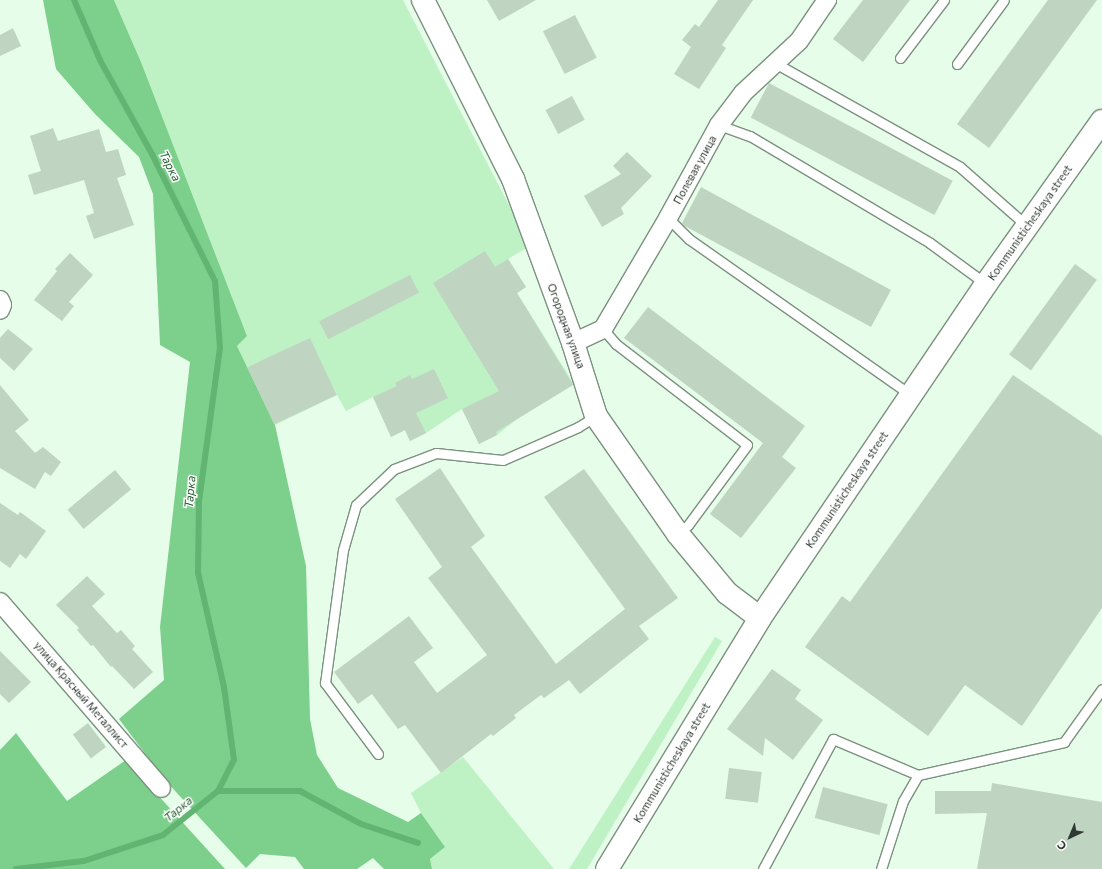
<!DOCTYPE html>
<meta charset="utf-8">
<style>
body{margin:0}
#map{position:relative;width:1102px;height:869px;overflow:hidden;background:#e6fde9;font-family:Commissioner,sans-serif}
div>[style]{position:absolute}
[style*='--x']{left:calc(var(--x)*1px);top:calc(var(--y)*1px);width:calc(var(--w)*1px);rotate:calc(var(--a)*1deg)}
.green>*{inset:0;background:#bef2c5}
.forest>*{inset:0;background:#7cd08b}
.stream>*{height:6px;margin:-3px;padding:0 3px;transform-origin:3px;border-radius:3px;background:#61b471}
.building>*{inset:0;background:#bfd5c1;transform-origin:0 0}
.roads{filter:drop-shadow(1px 0 #7c917f) drop-shadow(-1px 0 #7c917f) drop-shadow(0 1px #7c917f) drop-shadow(0 -1px #7c917f)}
.service>*{height:9px;margin:-4.5px;padding:0 4.5px;transform-origin:4.5px;border-radius:4.5px;background:#fff}
.minor>*{height:18px;margin:-9px;padding:0 9px;transform-origin:9px;border-radius:9px;background:#fff}
.tertiary>*{height:22px;margin:-11px;padding:0 11px;transform-origin:11px;border-radius:11px;background:#fff}
.secondary>*{height:22px;margin:-11px;padding:0 11px;transform-origin:11px;border-radius:11px;background:#fff}
span{translate:-50% -50%;white-space:nowrap;text-align:center;line-height:1.15;-webkit-text-stroke:3px #fff;paint-order:stroke}
.street-label{font-size:11px;color:#2f3831}
.water-label{font-size:12px;color:#245e31;font-style:italic}
.north{position:absolute;left:1050px;top:817px;width:40px;height:40px;-webkit-text-stroke:3px #fff;paint-order:stroke;rotate:224deg;font-size:11px;font-weight:700;line-height:16px;text-align:center;color:#2f3831}
.north::after{content:'';display:block;margin:auto;width:14px;height:18px;background:#2f3831;clip-path:polygon(50% 0,100% 100%,50% 72%,0 100%)}
</style>
<div id="map">
<div class="green">
<i style="clip-path:polygon(114px 0,403px 0,530px 246px,508px 259px,526px 287px,517px 293px,574px 384px,517px 419px,497px 435px,479px 444px,462px 409px,426px 433px,410px 441px,405px 430px,391px 437px,373px 397px,346px 411px,337px 395px,275px 425px,237px 346px,247px 336px,141px 62px)"></i>
<i style="clip-path:polygon(715px 637px,722px 641px,587px 869px,569px 869px)"></i>
<i style="clip-path:polygon(463px 757px,554px 869px,432px 869px,430px 859px,445px 847px,421px 813px,411px 793px)"></i>
</div>
<div class="forest">
<i style="clip-path:polygon(43px 0,114px 0,141px 62px,247px 336px,237px 346px,275px 425px,306px 566px,310px 719px,317px 755px,338px 788px,408px 822px,421px 813px,445px 847px,430px 859px,432px 869px,384px 869px,373px 858px,357px 869px,304px 869px,295px 857px,260px 854px,246px 868px,165px 780px,119px 719px,164px 680px,160px 627px,190px 362px,160px 345px,153px 194px,139px 157px,95px 114px,56px 69px)"></i>
<i style="clip-path:polygon(16px 733px,67px 801px,126px 760px,225px 869px,0 869px,0 750px)"></i>
</div>
<div class="stream">
<i style="--x:218;--y:791;--w:82;--a:0"></i>
<i style="--x:300;--y:791;--w:69;--a:28.4"></i>
<i style="--x:361;--y:824;--w:60;--a:18.4"></i>
<i style="--x:16;--y:869;--w:68;--a:-6.7"></i>
<i style="--x:84;--y:861;--w:83;--a:-18.2"></i>
<i style="--x:163;--y:835;--w:70;--a:-38.7"></i>
<i style="--x:218;--y:791;--w:35;--a:-63"></i>
<i style="--x:234;--y:760;--w:74;--a:-97.8"></i>
<i style="--x:224;--y:687;--w:117;--a:-102.8"></i>
<i style="--x:198;--y:573;--w:72;--a:-89.2"></i>
<i style="--x:199;--y:501;--w:154;--a:-82.2"></i>
<i style="--x:220;--y:348;--w:67;--a:-94.3"></i>
<i style="--x:215;--y:281;--w:142;--a:-116.4"></i>
<i style="--x:152;--y:154;--w:107;--a:-119"></i>
<i style="--x:100;--y:60;--w:65;--a:-113.4"></i>
</div>
<div class="building">
<i style="clip-path:polygon(487px 0,536px 0,499px 21px)"></i>
<i style="clip-path:polygon(718px 0,753px 0,722px 45px,726px 48px,699px 89px,674px 74px,691px 47px,682px 40px,695px 24px,699px 27px)"></i>
<i style="clip-path:polygon(863px 0,910px 0,863px 62px,833px 39px)"></i>
<i style="clip-path:polygon(1048px 0,1097px 0,989px 148px,957px 124px)"></i>
<i style="left:575px;top:15px;width:48px;height:36px;rotate:63deg"></i>
<i style="clip-path:polygon(13px 28px,21px 46px,0 56px,0 35px)"></i>
<i style="left:769px;top:83px;width:208px;height:39px;rotate:28deg"></i>
<i style="left:572px;top:96px;width:27px;height:30px;rotate:62deg"></i>
<i style="clip-path:polygon(53px 128px,58px 141px,99px 129px,106px 152px,118px 149px,126px 175px,117px 178px,134px 225px,94px 239px,86px 216px,94px 213px,84px 180px,34px 195px,28px 175px,41px 171px,30px 136px)"></i>
<i style="clip-path:polygon(627px 152px,652px 176px,621px 208px,624px 214px,602px 227px,584px 196px,621px 174px,613px 166px)"></i>
<i style="clip-path:polygon(701px 187px,891px 290px,871px 327px,685px 226px,682px 223px)"></i>
<i style="clip-path:polygon(485px 251px,495px 267px,508px 259px,526px 287px,517px 293px,573px 385px,496px 432px,497px 435px,479px 444px,462px 409px,499px 391px,433px 283px)"></i>
<i style="clip-path:polygon(70px 253px,93px 275px,69px 302px,74px 306px,62px 321px,34px 300px,57px 271px,55px 269px)"></i>
<i style="left:1075px;top:264px;width:27px;height:112px;rotate:36deg"></i>
<i style="left:410px;top:275px;width:20px;height:102px;rotate:63deg"></i>
<i style="clip-path:polygon(648px 307px,805px 426px,782px 457px,796px 468px,741px 538px,710px 514px,763px 443px,624px 338px)"></i>
<i style="clip-path:polygon(8px 329px,33px 349px,14px 371px,0 358px,0 338px)"></i>
<i style="left:310px;top:338px;width:63px;height:69px;rotate:65deg"></i>
<i style="clip-path:polygon(434px 369px,448px 398px,416px 413px,426px 433px,410px 441px,405px 430px,391px 437px,373px 397px,397px 386px,395px 383px,410px 375px,412px 379px)"></i>
<i style="clip-path:polygon(1013px 375px,1102px 436px,1102px 608px,1022px 726px,965px 685px,928px 736px,805px 647px,842px 596px,850px 602px)"></i>
<i style="clip-path:polygon(0 385px,29px 420px,15px 431px,35px 453px,43px 447px,61px 462px,51px 476px,45px 472px,35px 489px,0 468px)"></i>
<i style="clip-path:polygon(440px 468px,485px 536px,471px 547px,556px 664px,625px 609px,544px 497px,584px 469px,678px 598px,639px 626px,649px 639px,580px 694px,569px 680px,544px 698px,541px 695px,514px 715px,516px 718px,493px 736px,491px 734px,441px 773px,405px 725px,398px 729px,372px 694px,358px 704px,334px 672px,409px 616px,433px 648px,414px 662px,437px 693px,487px 655px,428px 578px,442px 567px,395px 499px)"></i>
<i style="left:115px;top:470px;width:25px;height:62px;rotate:50deg"></i>
<i style="clip-path:polygon(0 503px,18px 515px,20px 512px,46px 531px,26px 559px,20px 554px,10px 568px,0 561px)"></i>
<i style="clip-path:polygon(87px 576px,105px 594px,92px 606px,117px 633px,121px 630px,135px 646px,132px 649px,153px 672px,134px 689px,112px 666px,111px 667px,93px 645px,91px 646px,77px 630px,79px 628px,56px 605px)"></i>
<i style="clip-path:polygon(0 651px,31px 682px,9px 703px,0 694px)"></i>
<i style="clip-path:polygon(772px 669px,801px 690px,795px 699px,823px 720px,793px 760px,765px 738px,763px 756px,727px 729px)"></i>
<i style="left:88px;top:723px;width:30px;height:19px;rotate:53deg"></i>
<i style="left:729px;top:768px;width:33px;height:31px;rotate:7deg"></i>
<i style="clip-path:polygon(992px 783px,1102px 802px,1102px 869px,977px 869px,987px 813px,935px 814px,935px 791px,991px 791px)"></i>
<i style="left:823px;top:787px;width:67px;height:32px;rotate:15deg"></i>
</div>
<div class="roads">
<div class="service">
<i style="--x:900;--y:58;--w:73;--a:-52.8"></i>
<i style="--x:775;--y:63;--w:212;--a:29.3"></i>
<i style="--x:960;--y:167;--w:91;--a:41.4"></i>
<i style="--x:957;--y:64;--w:79;--a:-53.7"></i>
<i style="--x:719;--y:125;--w:33;--a:20"></i>
<i style="--x:750;--y:136;--w:209;--a:30.7"></i>
<i style="--x:930;--y:243;--w:69;--a:36.2"></i>
<i style="--x:668;--y:218;--w:30;--a:45"></i>
<i style="--x:689;--y:239;--w:271;--a:35.1"></i>
<i style="--x:603;--y:329;--w:20;--a:49"></i>
<i style="--x:616;--y:344;--w:165;--a:37.6"></i>
<i style="--x:747;--y:445;--w:99;--a:126.4"></i>
<i style="--x:688;--y:525;--w:13;--a:138"></i>
<i style="--x:378;--y:754;--w:89;--a:-126.7"></i>
<i style="--x:325;--y:683;--w:134;--a:-82.3"></i>
<i style="--x:343;--y:550;--w:47;--a:-73.9"></i>
<i style="--x:356;--y:505;--w:52;--a:-43.5"></i>
<i style="--x:394;--y:469;--w:45;--a:-20.9"></i>
<i style="--x:436;--y:453;--w:67;--a:6"></i>
<i style="--x:503;--y:460;--w:82;--a:-23.7"></i>
<i style="--x:578;--y:427;--w:21;--a:-31"></i>
<i style="--x:763;--y:869;--w:148;--a:-61.7"></i>
<i style="--x:833;--y:739;--w:92;--a:23"></i>
<i style="--x:881;--y:869;--w:71;--a:-72.1"></i>
<i style="--x:903;--y:801;--w:30;--a:-60"></i>
<i style="--x:918;--y:775;--w:150;--a:-12.7"></i>
<i style="--x:1064;--y:742;--w:65;--a:-54.4"></i>
</div>
<div class="minor">
<i style="--x:0;--y:300;--w:5;--a:68"></i>
<i style="--x:2;--y:305;--w:5;--a:112"></i>
<i style="--x:573;--y:343;--w:33;--a:-25"></i>
<i style="--x:603;--y:329;--w:129;--a:-59.6"></i>
<i style="--x:668;--y:218;--w:106;--a:-61.3"></i>
<i style="--x:719;--y:125;--w:40;--a:-53"></i>
<i style="--x:743;--y:93;--w:76;--a:-42.9"></i>
<i style="--x:799;--y:41;--w:50;--a:-55.7"></i>
<i style="--x:0;--y:602;--w:246;--a:49.1"></i>
</div>
<div class="tertiary">
<i style="--x:423;--y:0;--w:200;--a:63.3"></i>
<i style="--x:513;--y:179;--w:175;--a:69.9"></i>
<i style="--x:573;--y:343;--w:77;--a:72.5"></i>
<i style="--x:596;--y:416;--w:144;--a:55.2"></i>
<i style="--x:678;--y:534;--w:77;--a:50.3"></i>
<i style="--x:727;--y:593;--w:41;--a:37.1"></i>
</div>
<div class="secondary">
<i style="--x:607;--y:869;--w:294;--a:-58.6"></i>
<i style="--x:760;--y:618;--w:403;--a:-55.9"></i>
<i style="--x:986;--y:284;--w:200;--a:-54.6"></i>
</div>
</div>
<div class="street-label">
<span style="left:695px;top:170px;rotate:-61deg">Полевая улица</span>
<span style="left:1030px;top:223px;rotate:-55deg">Kommunisticheskaya street</span>
<span style="left:566px;top:326px;rotate:70deg">Огородная улица</span>
<span style="left:847px;top:490px;rotate:-56deg">Kommunisticheskaya street</span>
<span style="left:81px;top:695px;rotate:49deg">улица Красный Металлист</span>
<span style="left:672px;top:763px;rotate:-59deg">Kommunisticheskaya street</span>
</div>
<div class="water-label">
<span style="left:170px;top:166px;rotate:63deg">Тарка</span>
<span style="left:190px;top:492px;rotate:-85deg">Тарка</span>
<span style="left:178px;top:809px;rotate:-39deg">Тарка</span>
</div>
<div class="north">С</div>
</div>
